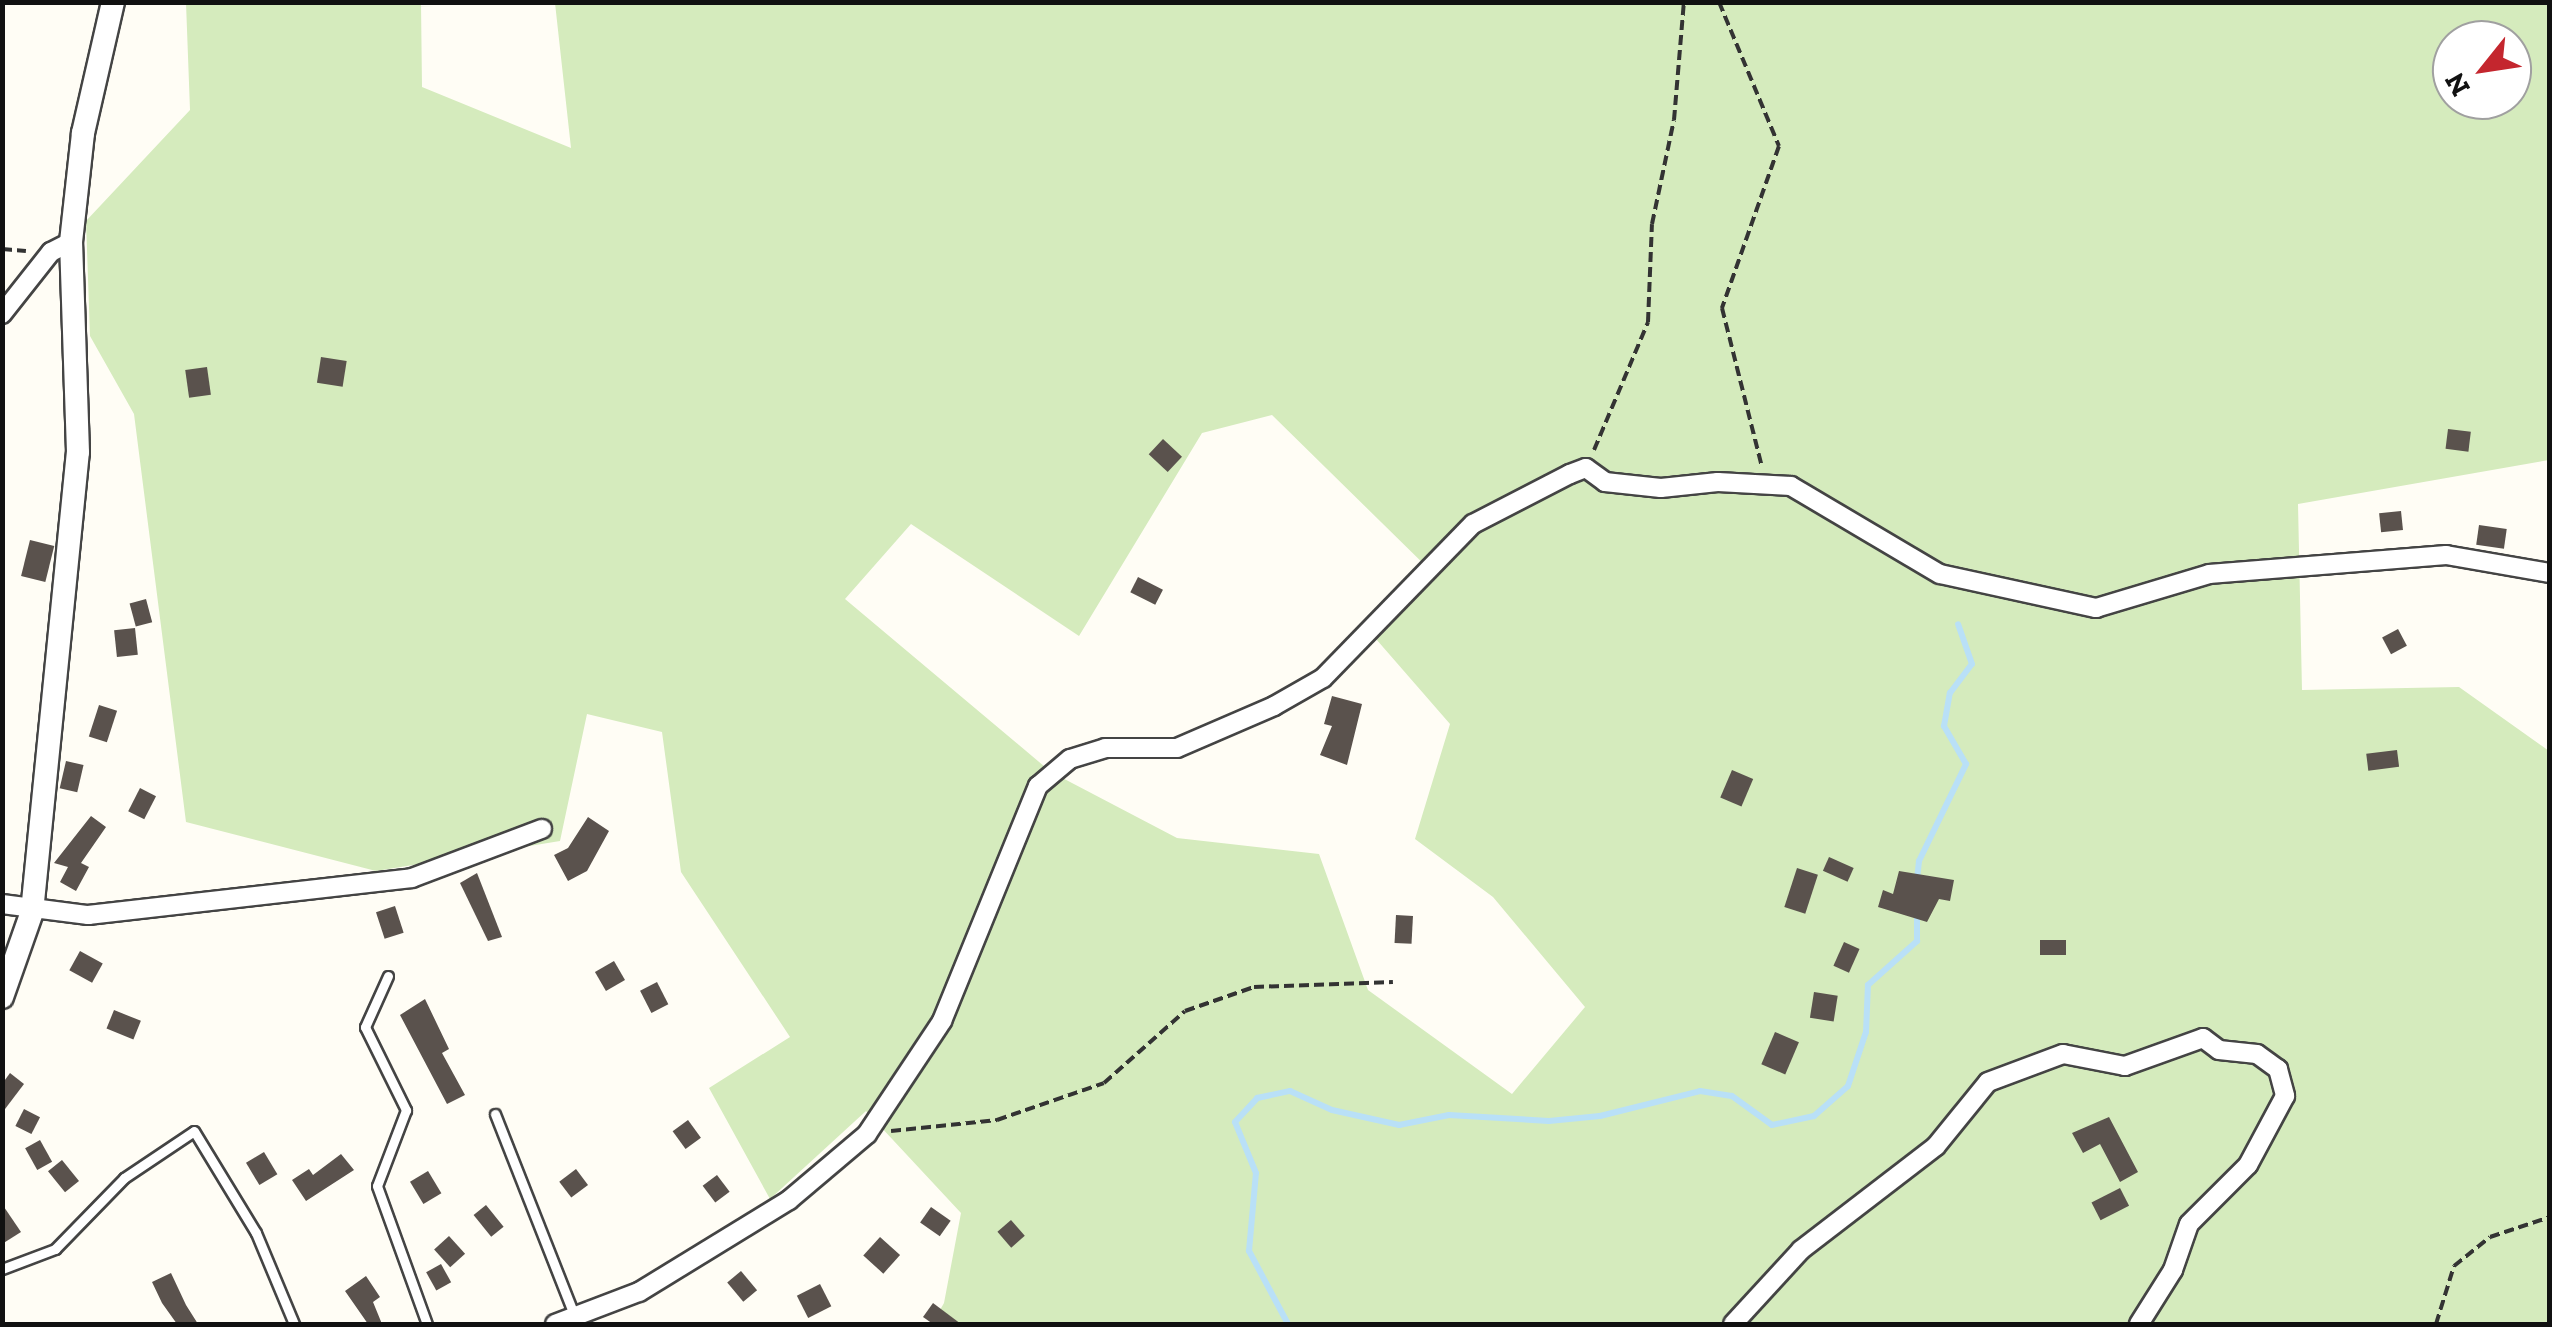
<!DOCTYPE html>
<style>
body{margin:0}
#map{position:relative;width:2552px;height:1327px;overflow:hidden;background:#fffdf5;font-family:"Zilla Slab",serif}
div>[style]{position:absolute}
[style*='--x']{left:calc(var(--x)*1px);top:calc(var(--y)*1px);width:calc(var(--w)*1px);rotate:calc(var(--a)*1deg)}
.green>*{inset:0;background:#d5ebbd}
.stream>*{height:6px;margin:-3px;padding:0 3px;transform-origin:3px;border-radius:3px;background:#b9e0f7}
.building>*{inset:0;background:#5a524d;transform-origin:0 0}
.path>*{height:4px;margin-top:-2px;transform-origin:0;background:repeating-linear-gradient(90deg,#333 0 10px,transparent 0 15px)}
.roads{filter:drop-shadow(2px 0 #444) drop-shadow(-2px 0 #444) drop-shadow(0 2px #444) drop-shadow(0 -2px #444)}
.service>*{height:9px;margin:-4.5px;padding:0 4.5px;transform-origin:4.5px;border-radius:4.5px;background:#fff}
.minor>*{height:18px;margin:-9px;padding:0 9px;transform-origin:9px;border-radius:9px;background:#fff}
.tertiary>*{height:22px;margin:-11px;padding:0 11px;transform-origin:11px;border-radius:11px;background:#fff}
span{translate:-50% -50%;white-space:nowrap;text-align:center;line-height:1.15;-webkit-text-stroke:10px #fff;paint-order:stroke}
.frame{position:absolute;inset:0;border:5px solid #111;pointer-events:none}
.north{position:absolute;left:2432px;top:20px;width:100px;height:100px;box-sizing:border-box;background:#fff;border:2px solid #a0a0a0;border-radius:50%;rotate:240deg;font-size:28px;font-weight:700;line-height:40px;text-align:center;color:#111}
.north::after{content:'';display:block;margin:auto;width:35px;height:45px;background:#c4262e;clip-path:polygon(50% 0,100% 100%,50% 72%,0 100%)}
</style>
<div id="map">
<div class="green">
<i style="clip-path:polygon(evenodd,186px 3px,421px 3px,422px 87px,571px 148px,555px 3px,2549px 3px,2549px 460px,2298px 504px,2302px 690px,2459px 687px,2549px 751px,2549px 1324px,932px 1324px,944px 1303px,961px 1213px,866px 1111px,770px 1199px,709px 1088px,790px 1037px,681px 872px,662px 732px,587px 714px,560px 841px,376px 871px,186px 822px,134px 414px,90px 336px,86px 221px,190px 110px,186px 3px,2452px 40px,2512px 40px,2512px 100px,2452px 100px,2452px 40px,186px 3px,1272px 415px,1436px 576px,1376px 639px,1450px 724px,1415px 839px,1493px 897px,1585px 1007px,1512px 1094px,1368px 990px,1319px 854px,1177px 838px,1051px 772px,845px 599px,911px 524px,1079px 636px,1202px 433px,1272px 415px)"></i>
</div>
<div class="stream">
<i style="--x:1917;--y:880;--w:19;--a:-84"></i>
<i style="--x:1919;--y:861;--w:108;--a:-64.1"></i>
<i style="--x:1966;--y:764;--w:44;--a:-120.1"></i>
<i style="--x:1944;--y:726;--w:34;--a:-80"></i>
<i style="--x:1950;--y:693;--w:36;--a:-53"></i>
<i style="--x:1972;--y:664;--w:42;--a:-109.3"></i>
<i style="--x:1288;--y:1324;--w:83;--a:-118.1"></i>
<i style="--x:1249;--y:1251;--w:78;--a:-84.9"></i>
<i style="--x:1256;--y:1173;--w:55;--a:-112.4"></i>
<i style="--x:1235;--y:1122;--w:33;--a:-47"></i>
<i style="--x:1257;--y:1098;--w:34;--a:-12"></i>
<i style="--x:1290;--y:1091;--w:46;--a:24.3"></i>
<i style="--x:1332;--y:1110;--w:69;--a:12.6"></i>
<i style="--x:1399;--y:1125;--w:51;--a:-11.3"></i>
<i style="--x:1449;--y:1115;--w:100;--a:3.4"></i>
<i style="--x:1549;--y:1121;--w:51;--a:-5.6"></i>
<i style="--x:1600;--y:1116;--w:103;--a:-14"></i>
<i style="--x:1700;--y:1091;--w:32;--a:9"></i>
<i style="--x:1732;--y:1096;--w:49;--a:35.9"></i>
<i style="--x:1772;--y:1125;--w:43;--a:-12.1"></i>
<i style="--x:1814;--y:1116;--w:45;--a:-41.4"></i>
<i style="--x:1848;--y:1086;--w:57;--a:-71.6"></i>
<i style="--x:1866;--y:1032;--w:47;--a:-87.6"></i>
<i style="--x:1868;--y:985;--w:66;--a:-41.9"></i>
<i style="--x:1917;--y:941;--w:28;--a:-90"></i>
</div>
<div class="building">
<i style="left:321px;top:357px;width:26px;height:26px;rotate:9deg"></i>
<i style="left:207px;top:367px;width:28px;height:22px;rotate:82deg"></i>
<i style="left:2448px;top:429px;width:23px;height:20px;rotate:7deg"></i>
<i style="left:1163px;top:439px;width:26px;height:21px;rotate:43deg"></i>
<i style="left:2401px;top:511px;width:19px;height:22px;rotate:84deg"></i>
<i style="left:2479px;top:525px;width:28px;height:20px;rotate:8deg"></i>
<i style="left:30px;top:540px;width:25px;height:37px;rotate:14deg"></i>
<i style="left:1138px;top:577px;width:28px;height:17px;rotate:27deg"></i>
<i style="left:146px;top:599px;width:24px;height:17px;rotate:75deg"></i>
<i style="left:135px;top:628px;width:27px;height:21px;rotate:84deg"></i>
<i style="left:2398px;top:629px;width:19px;height:18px;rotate:62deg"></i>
<i style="clip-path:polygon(1332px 696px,1362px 704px,1347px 765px,1320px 755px,1332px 726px,1324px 724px)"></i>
<i style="left:99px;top:705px;width:19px;height:33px;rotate:18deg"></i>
<i style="left:2397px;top:750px;width:17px;height:31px;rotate:83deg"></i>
<i style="left:66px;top:761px;width:18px;height:28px;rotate:13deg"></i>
<i style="left:1732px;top:770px;width:23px;height:30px;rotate:23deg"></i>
<i style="left:140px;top:788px;width:18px;height:26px;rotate:27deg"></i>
<i style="clip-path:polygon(91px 816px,106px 827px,81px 863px,89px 867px,76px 891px,60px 882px,68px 867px,54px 863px)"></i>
<i style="clip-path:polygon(588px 817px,609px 831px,587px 871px,568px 881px,554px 855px,568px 848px)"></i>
<i style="left:1829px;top:857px;width:27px;height:15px;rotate:24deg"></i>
<i style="left:1797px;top:868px;width:22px;height:41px;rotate:18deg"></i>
<i style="clip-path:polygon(1899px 871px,1954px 880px,1950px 901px,1939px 899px,1927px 922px,1878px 907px,1883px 890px,1893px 894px)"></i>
<i style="clip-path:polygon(477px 873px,502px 937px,488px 941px,460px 883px)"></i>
<i style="left:395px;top:906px;width:28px;height:20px;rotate:72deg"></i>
<i style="left:1396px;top:915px;width:17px;height:28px;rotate:3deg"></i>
<i style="left:2040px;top:940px;width:26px;height:15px"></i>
<i style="left:1844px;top:942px;width:17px;height:26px;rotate:24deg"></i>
<i style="left:80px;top:951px;width:26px;height:22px;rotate:29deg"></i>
<i style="left:614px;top:961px;width:22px;height:22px;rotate:60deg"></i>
<i style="left:657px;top:982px;width:25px;height:19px;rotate:63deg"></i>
<i style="left:1814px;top:992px;width:24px;height:26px;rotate:9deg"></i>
<i style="clip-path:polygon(425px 999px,449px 1049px,442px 1053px,465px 1095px,447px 1104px,400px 1015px)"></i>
<i style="left:114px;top:1010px;width:29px;height:20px;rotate:22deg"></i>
<i style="left:1775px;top:1032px;width:26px;height:35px;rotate:23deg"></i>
<i style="clip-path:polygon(10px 1073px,24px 1084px,2px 1113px,2px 1084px)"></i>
<i style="left:24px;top:1109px;width:18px;height:19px;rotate:27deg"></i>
<i style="clip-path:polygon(2109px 1117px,2138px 1172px,2120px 1182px,2100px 1144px,2083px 1153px,2072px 1133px)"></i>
<i style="left:688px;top:1120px;width:22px;height:19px;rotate:54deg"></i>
<i style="left:40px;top:1140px;width:25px;height:17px;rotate:61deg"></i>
<i style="left:264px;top:1152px;width:26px;height:21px;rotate:59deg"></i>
<i style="clip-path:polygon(341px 1154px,354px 1170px,306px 1201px,292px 1180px,309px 1169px,313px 1175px)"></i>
<i style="left:62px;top:1160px;width:27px;height:18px;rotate:51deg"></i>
<i style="left:576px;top:1169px;width:20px;height:21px;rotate:53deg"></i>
<i style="left:428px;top:1171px;width:26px;height:21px;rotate:59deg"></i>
<i style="left:717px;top:1175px;width:21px;height:18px;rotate:53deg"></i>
<i style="left:2120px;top:1188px;width:20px;height:32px;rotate:63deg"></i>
<i style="clip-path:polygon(2px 1204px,21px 1232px,2px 1244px)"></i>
<i style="left:486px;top:1205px;width:28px;height:16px;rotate:51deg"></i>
<i style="left:931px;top:1207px;width:24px;height:19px;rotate:35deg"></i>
<i style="left:1011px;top:1220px;width:21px;height:18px;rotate:49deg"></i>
<i style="left:449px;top:1236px;width:24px;height:20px;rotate:48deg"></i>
<i style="left:880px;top:1237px;width:27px;height:25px;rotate:42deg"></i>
<i style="left:441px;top:1264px;width:21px;height:17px;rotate:61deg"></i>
<i style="left:741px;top:1271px;width:25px;height:18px;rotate:50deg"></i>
<i style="clip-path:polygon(171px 1273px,186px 1305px,198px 1324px,177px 1324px,162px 1303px,152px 1282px)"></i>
<i style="clip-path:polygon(366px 1276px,380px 1297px,373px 1302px,382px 1324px,368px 1324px,345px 1291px)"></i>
<i style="left:820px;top:1284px;width:25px;height:26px;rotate:63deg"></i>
<i style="clip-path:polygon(933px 1303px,961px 1324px,933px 1324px,923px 1317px)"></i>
</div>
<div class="path">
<i style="--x:1719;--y:2;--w:156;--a:67.4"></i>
<i style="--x:1779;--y:146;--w:172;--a:109.4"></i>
<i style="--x:1722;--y:308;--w:164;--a:75.9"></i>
<i style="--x:2;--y:249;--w:24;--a:5"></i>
<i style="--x:1594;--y:450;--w:139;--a:-67.1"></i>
<i style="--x:1648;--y:322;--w:98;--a:-87.7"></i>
<i style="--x:1652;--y:224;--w:106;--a:-78.1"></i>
<i style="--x:1674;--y:120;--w:118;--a:-85.2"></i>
<i style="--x:891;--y:1131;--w:107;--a:-5.9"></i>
<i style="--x:997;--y:1120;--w:113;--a:-19.1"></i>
<i style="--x:1104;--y:1083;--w:108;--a:-41.6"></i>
<i style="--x:1185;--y:1011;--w:73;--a:-19.2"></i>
<i style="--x:1254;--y:987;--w:139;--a:-2.1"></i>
<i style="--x:2436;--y:1324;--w:61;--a:-72.8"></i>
<i style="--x:2454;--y:1266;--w:46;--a:-38.9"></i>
<i style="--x:2490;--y:1237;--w:63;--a:-18.4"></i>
</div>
<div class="roads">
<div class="service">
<i style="--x:388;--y:976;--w:56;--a:114.3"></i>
<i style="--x:365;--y:1027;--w:93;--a:63.7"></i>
<i style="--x:406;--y:1110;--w:81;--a:110.9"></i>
<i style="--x:377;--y:1186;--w:147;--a:70.1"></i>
<i style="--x:495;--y:1114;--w:218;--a:68.5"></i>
<i style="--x:2;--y:1269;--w:57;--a:-20.7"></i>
<i style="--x:55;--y:1249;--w:99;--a:-45.8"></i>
<i style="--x:124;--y:1178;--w:84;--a:-33.9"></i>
<i style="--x:194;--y:1131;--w:119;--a:58.7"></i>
<i style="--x:256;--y:1233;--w:99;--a:67.3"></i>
</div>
<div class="minor">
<i style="--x:2;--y:314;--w:79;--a:-51.7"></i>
<i style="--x:51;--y:252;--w:22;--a:-27"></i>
<i style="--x:2;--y:904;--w:87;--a:7.3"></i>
<i style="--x:88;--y:915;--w:326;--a:-6.5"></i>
<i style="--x:412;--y:878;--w:139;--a:-20.7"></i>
<i style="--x:555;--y:1324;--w:90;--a:-20.9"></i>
<i style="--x:639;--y:1292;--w:176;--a:-31.5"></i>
<i style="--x:789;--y:1200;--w:102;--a:-40.2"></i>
<i style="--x:867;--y:1134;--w:136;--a:-56.4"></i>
<i style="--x:942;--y:1021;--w:254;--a:-67.8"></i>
<i style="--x:1038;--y:786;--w:42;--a:-40.2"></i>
<i style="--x:1070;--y:759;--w:37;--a:-17"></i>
<i style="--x:1105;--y:748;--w:72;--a:0"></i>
<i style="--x:1177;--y:748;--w:106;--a:-23.4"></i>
<i style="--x:1274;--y:706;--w:56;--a:-29.7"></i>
<i style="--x:1323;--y:678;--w:215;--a:-45.8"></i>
<i style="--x:1473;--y:524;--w:109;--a:-27.3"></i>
<i style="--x:1570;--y:474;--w:17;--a:-21"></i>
<i style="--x:1586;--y:468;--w:24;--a:36"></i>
<i style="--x:1605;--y:482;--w:56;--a:6.1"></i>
<i style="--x:1661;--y:488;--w:57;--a:-6"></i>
<i style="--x:1718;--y:482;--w:73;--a:3.1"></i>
<i style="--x:1791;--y:486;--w:173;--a:30.6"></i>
<i style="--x:1940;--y:574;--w:160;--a:12.3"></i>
<i style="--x:2096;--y:608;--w:118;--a:-16.7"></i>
<i style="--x:2209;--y:574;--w:238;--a:-4.6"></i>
<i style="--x:2446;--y:555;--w:106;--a:9.8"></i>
<i style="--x:1733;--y:1324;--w:100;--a:-47.4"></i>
<i style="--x:1801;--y:1250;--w:170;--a:-37.6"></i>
<i style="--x:1936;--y:1146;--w:82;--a:-50.9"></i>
<i style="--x:1988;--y:1082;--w:80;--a:-20.5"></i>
<i style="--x:2063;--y:1054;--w:63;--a:11"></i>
<i style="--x:2125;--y:1066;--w:83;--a:-19.7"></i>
<i style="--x:2203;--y:1038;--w:20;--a:37"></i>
<i style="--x:2219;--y:1050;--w:38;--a:6"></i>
<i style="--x:2257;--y:1054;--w:26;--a:36"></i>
<i style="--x:2278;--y:1069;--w:28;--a:75"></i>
<i style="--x:2285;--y:1096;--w:78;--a:118.2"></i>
<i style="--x:2248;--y:1165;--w:83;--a:135"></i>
<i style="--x:2189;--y:1224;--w:49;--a:109.2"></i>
<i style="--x:2173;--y:1270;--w:64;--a:122.2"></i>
</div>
<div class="tertiary">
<i style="--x:2;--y:997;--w:90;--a:-70.6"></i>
<i style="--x:32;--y:912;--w:462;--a:-84.3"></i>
<i style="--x:78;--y:452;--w:210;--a:-91.9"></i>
<i style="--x:71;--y:242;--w:110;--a:-83.7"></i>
<i style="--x:83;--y:133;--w:134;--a:-77.1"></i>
</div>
</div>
<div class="frame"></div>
<div class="north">N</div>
</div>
